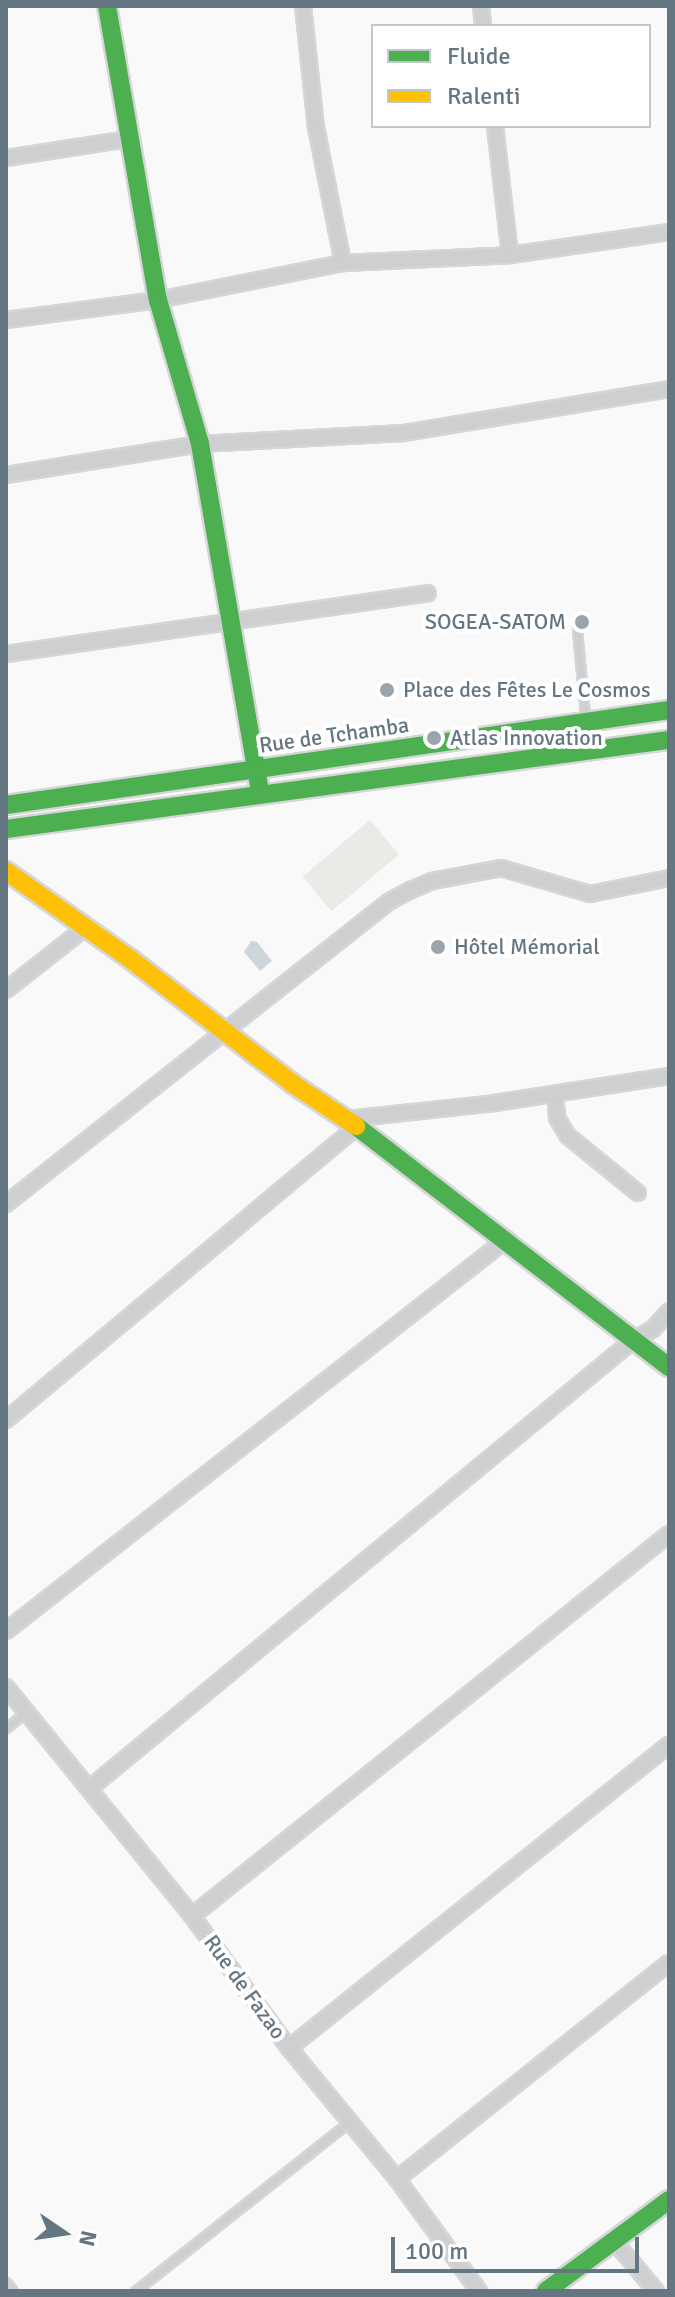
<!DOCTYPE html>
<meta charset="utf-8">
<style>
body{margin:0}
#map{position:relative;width:675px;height:2297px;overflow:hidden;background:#f9f9f9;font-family:Signika,sans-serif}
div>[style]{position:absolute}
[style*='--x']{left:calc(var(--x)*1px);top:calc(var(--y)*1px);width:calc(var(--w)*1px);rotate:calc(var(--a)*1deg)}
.green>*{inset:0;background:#e8ebe6;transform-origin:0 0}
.water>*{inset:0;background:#ced6d9}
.roads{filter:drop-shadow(2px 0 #d5d6d7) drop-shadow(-2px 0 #d5d6d7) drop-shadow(0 2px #d5d6d7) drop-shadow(0 -2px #d5d6d7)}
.lane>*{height:7px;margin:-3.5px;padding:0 3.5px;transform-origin:3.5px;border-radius:3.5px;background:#cecfd0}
.street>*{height:14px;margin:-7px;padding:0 7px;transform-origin:7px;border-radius:7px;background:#cecfd0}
.fast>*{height:18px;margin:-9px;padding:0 9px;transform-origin:9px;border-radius:9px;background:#4caf50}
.slow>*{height:18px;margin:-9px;padding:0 9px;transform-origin:9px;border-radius:9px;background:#ffc107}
.dots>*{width:22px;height:22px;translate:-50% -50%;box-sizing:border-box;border:4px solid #fff;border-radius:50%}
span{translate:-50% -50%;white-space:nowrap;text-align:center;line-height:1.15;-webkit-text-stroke:8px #fff;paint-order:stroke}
.poi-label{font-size:22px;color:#657683}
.right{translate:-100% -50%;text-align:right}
.left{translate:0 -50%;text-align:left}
.street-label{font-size:22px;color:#657683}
.frame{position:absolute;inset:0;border:8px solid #657683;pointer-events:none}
.legend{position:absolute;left:371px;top:24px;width:280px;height:104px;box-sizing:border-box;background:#fff;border:2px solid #c1c8cd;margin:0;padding:10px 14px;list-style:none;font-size:24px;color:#657683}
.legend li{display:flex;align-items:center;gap:16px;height:40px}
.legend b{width:40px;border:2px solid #c1c8cd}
.north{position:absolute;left:24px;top:2193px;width:80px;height:80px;-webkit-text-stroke:6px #fff;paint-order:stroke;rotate:103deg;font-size:22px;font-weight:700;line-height:32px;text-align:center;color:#657683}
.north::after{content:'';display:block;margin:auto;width:28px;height:36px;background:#657683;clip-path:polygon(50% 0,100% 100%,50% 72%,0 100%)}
.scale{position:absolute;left:391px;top:2237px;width:248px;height:36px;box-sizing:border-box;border:4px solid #657683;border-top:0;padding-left:10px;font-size:24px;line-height:28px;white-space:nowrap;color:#657683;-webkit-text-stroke:6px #fff;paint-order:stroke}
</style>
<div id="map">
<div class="green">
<i style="left:370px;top:820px;width:45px;height:88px;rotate:50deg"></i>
</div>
<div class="water">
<i style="clip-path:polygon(251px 941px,257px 942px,272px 961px,260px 971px,244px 952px)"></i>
</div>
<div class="roads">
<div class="lane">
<i style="--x:577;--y:630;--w:118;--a:84.6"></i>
<i style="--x:6;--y:1728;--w:26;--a:-39"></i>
<i style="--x:6;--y:2282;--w:11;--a:52"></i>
<i style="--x:135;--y:2291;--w:274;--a:-38.3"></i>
</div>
<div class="street">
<i style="--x:303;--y:6;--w:122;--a:83.9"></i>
<i style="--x:316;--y:127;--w:139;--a:78.8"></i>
<i style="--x:481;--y:6;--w:20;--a:84"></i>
<i style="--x:495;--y:126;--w:130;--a:83.4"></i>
<i style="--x:6;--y:158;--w:122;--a:-8.9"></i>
<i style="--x:6;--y:320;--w:153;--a:-7.5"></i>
<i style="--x:158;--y:300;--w:189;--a:-11.3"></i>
<i style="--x:343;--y:263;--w:167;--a:-2.7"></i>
<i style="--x:510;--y:255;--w:161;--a:-8.2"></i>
<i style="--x:6;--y:475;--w:196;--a:-9.1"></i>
<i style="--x:200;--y:444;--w:204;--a:-3.1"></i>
<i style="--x:404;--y:433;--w:269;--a:-9.4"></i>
<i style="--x:6;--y:654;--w:426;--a:-8.2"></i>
<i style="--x:6;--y:990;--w:100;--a:-38.1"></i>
<i style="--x:555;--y:1094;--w:24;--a:85"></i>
<i style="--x:557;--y:1118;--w:21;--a:59"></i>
<i style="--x:568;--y:1136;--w:90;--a:39.2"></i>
<i style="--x:347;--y:1119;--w:142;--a:-6.1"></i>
<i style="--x:488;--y:1104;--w:183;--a:-8.8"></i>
<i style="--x:6;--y:1204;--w:489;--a:-38.3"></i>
<i style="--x:390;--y:901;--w:24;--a:-28"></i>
<i style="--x:411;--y:890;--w:23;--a:-23"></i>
<i style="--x:432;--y:881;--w:70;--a:-10.7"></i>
<i style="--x:501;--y:868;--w:93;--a:16.3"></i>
<i style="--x:590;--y:894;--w:81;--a:-11.4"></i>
<i style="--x:6;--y:1420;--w:457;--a:-39.9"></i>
<i style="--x:6;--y:1631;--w:636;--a:-38.04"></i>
<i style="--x:6;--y:1687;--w:295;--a:50.9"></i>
<i style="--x:192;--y:1916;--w:164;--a:53.7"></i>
<i style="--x:289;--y:2048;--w:170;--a:50.5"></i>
<i style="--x:397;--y:2179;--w:139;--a:53.8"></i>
<i style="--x:90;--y:1788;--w:703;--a:-39.51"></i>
<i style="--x:632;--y:1341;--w:24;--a:-30"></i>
<i style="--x:653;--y:1329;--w:24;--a:-48"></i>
<i style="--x:192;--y:1916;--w:611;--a:-38.69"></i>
<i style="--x:289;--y:2048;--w:486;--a:-38.6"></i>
<i style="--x:397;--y:2179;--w:347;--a:-38.5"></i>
<i style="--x:614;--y:2241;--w:65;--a:50"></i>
</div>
<div class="fast">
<i style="--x:107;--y:6;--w:298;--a:80.2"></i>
<i style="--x:158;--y:300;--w:150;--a:73.7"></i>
<i style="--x:200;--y:444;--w:354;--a:80.2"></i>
<i style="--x:6;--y:805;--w:670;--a:-8.15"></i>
<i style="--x:6;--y:829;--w:669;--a:-7.65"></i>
<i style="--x:356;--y:1126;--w:395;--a:37.6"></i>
<i style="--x:546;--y:2291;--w:153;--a:-36.5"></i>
</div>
<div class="slow">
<i style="--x:6;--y:871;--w:151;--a:35.3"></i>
<i style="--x:129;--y:958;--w:207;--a:37.5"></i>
<i style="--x:293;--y:1084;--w:76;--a:33.7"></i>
</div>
</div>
<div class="dots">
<i style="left:582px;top:622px;background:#99a4ac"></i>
<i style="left:387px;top:690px;background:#99a4ac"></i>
<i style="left:434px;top:738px;background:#99a4ac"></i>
<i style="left:438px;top:947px;background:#99a4ac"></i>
</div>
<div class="poi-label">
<span class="right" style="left:566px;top:622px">SOGEA-SATOM</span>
<span class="left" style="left:403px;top:690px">Place des Fêtes Le Cosmos</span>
<span class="left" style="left:450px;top:738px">Atlas Innovation</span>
<span class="left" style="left:454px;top:947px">Hôtel Mémorial</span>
</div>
<div class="street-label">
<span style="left:334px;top:735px;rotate:-8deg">Rue de Tchamba</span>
<span style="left:245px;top:1987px;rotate:54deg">Rue de Fazao</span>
</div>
<div class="frame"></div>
<ul class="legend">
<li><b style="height:10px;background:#4caf50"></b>Fluide</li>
<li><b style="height:10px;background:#ffc107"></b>Ralenti</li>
</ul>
<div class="north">N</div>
<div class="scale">100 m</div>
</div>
